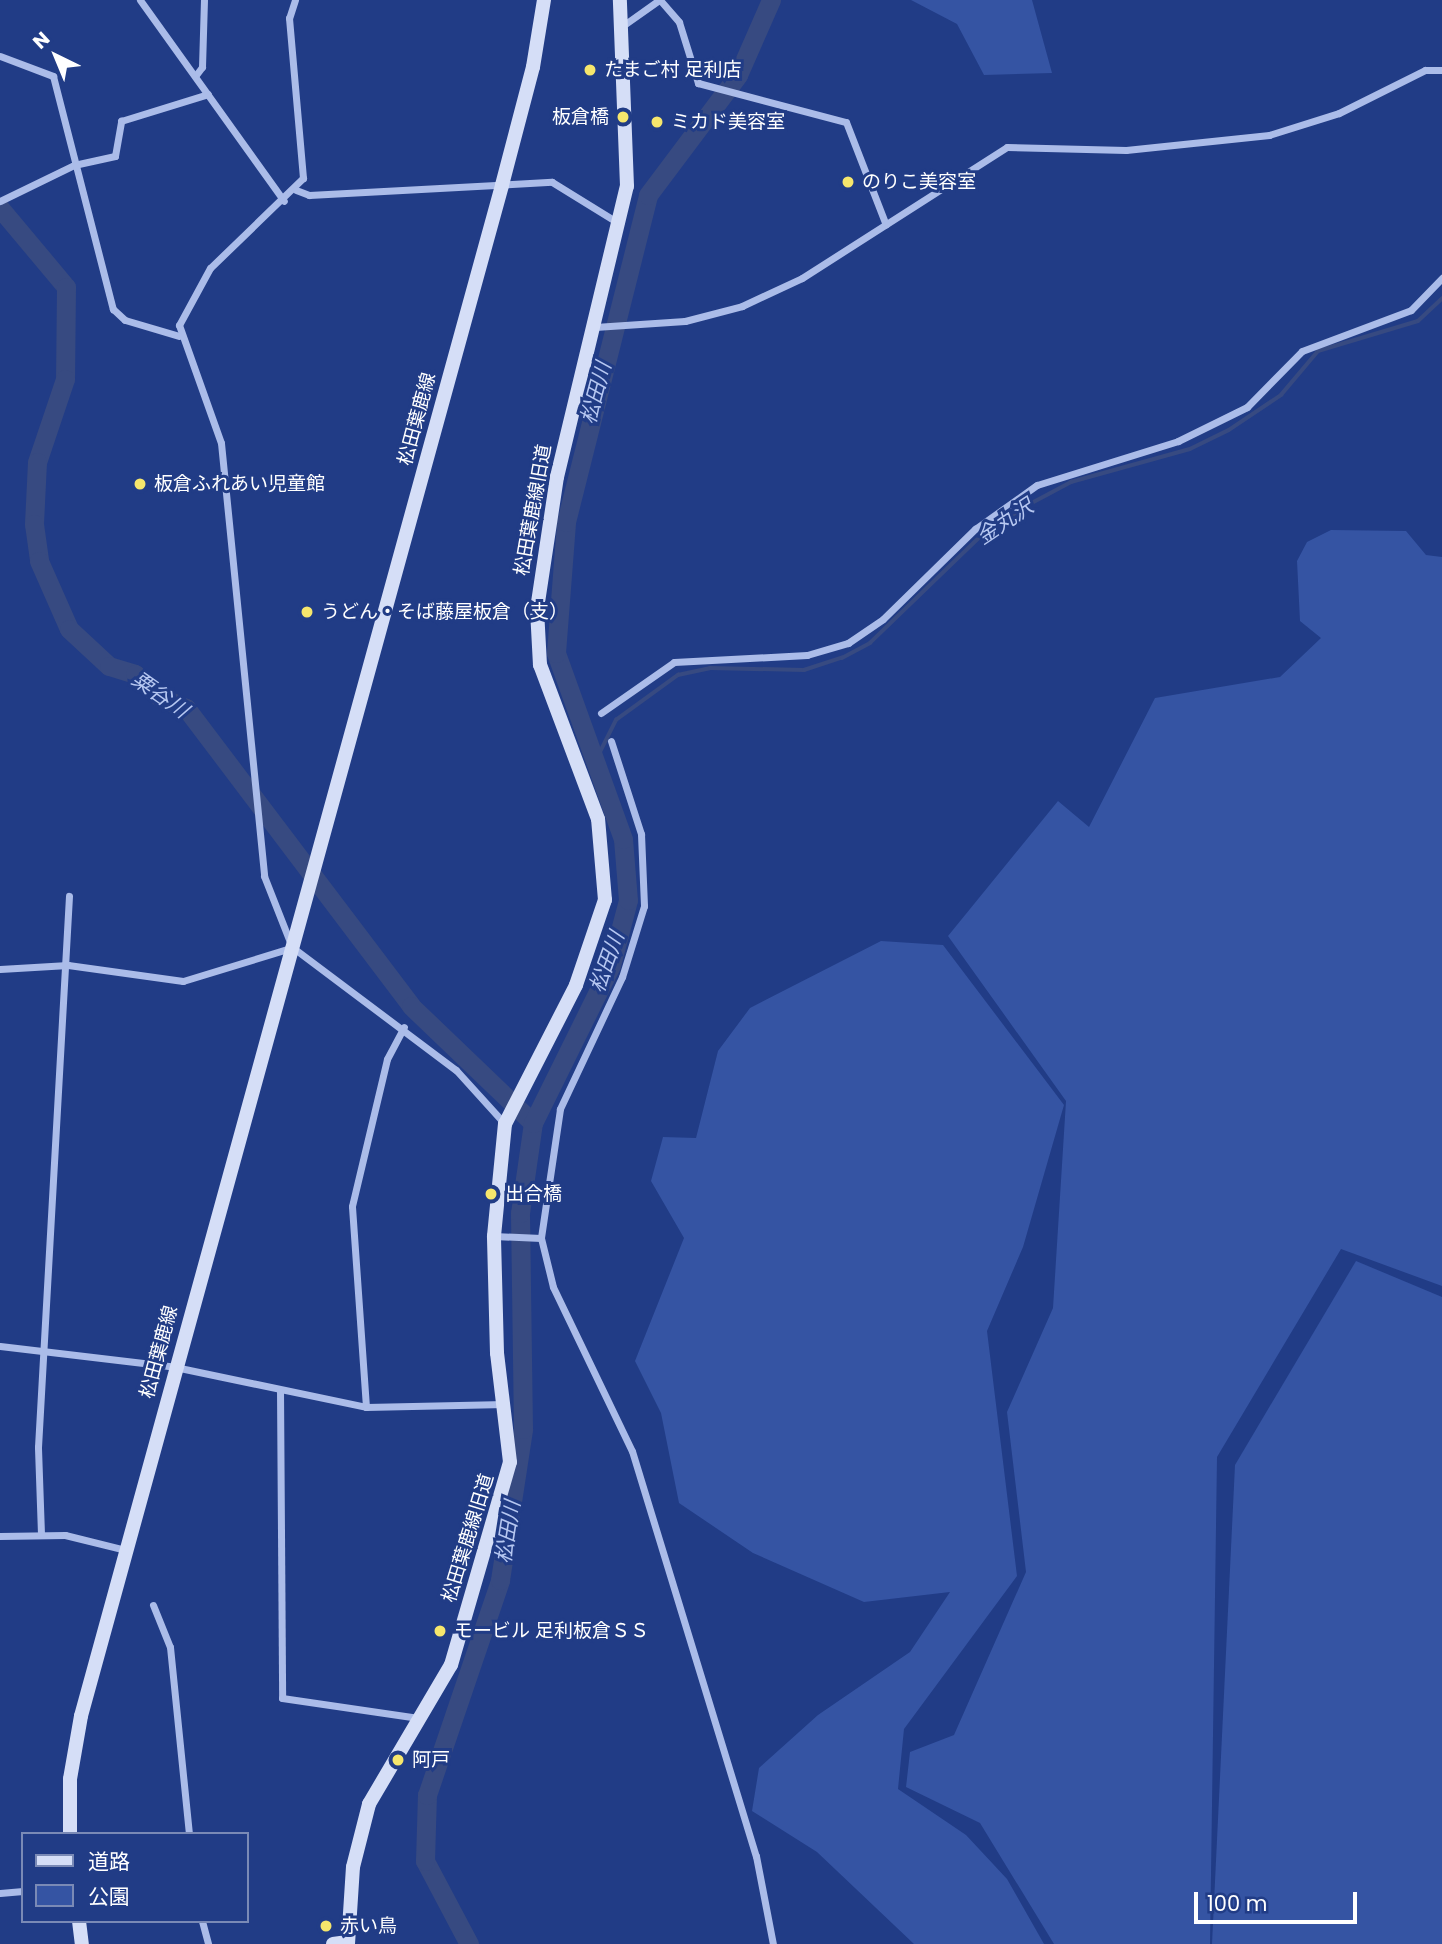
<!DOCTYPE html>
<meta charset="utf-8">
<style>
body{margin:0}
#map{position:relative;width:1442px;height:1944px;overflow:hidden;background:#213c86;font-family:Poppins,"Noto Sans JP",sans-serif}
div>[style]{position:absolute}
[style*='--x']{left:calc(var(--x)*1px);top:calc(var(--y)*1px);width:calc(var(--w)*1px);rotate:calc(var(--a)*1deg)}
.green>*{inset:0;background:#3554a3}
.stream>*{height:3.5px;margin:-1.75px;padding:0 1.75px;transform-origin:1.75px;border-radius:1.75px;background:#374a81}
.river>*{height:19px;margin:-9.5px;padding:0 9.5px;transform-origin:9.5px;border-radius:9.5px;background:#374a81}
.street>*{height:7px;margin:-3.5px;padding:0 3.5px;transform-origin:3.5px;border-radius:3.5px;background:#abbce9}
.secondary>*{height:14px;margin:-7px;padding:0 7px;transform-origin:7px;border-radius:7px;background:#d5def7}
.dots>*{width:19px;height:19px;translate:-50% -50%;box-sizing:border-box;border:4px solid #213c86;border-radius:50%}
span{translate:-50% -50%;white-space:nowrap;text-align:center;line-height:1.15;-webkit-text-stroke:6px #213c86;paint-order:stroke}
.poi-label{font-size:19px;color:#fff}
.left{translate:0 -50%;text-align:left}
.right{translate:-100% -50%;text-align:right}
.street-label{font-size:19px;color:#fff}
.water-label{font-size:21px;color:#b6c7f1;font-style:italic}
.legend{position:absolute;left:21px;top:1832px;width:228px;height:91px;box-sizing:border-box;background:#213c86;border:2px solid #7a8ab6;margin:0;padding:9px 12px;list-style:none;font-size:21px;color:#fff}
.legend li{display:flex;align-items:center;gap:14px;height:35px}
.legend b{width:35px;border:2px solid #7a8ab6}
.north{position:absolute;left:21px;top:21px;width:70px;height:70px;-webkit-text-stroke:5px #213c86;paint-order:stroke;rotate:317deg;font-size:19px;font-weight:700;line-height:28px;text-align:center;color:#fff}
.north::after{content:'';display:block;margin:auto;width:24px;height:32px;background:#fff;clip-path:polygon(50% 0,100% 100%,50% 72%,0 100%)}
.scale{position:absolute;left:1194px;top:1892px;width:163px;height:32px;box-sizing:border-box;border:4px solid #fff;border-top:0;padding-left:9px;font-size:21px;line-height:24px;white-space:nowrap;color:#fff;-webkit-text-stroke:5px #213c86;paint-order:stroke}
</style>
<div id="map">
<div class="green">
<i style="clip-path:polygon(911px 0,1032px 0,1052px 73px,984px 75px,957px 24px)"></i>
<i style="clip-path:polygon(1331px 530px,1406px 531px,1426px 555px,1442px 557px,1442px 1286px,1341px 1249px,1217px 1457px,1210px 1944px,1054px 1944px,980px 1823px,906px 1787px,910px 1752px,954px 1735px,1026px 1572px,1007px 1412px,1053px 1308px,1066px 1101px,948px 936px,1058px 801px,1089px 827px,1155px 698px,1280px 677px,1321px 638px,1300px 621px,1297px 561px,1307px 542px)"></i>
<i style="clip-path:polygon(881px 941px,943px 945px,1064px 1105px,1023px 1247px,987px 1331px,1017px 1576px,904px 1729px,898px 1789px,966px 1835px,1007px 1879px,1044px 1944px,914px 1944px,817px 1852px,752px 1811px,759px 1768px,818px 1715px,910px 1652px,950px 1592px,864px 1602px,753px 1553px,679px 1503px,661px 1413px,635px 1361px,684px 1238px,651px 1181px,663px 1137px,696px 1138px,718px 1051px,750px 1008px)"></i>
<i style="clip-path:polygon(1356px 1261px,1442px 1297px,1442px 1944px,1212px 1944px,1235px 1465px)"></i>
</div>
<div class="stream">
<i style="--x:596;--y:760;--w:45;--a:-63.4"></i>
<i style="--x:616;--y:720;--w:77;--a:-36"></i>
<i style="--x:678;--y:675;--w:33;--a:-12"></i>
<i style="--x:710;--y:668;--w:94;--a:1.2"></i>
<i style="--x:804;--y:670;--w:40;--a:-18"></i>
<i style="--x:842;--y:658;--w:32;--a:-28"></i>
<i style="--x:870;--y:643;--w:157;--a:-44"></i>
<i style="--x:983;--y:534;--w:54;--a:-32.8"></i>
<i style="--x:1028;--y:505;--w:49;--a:-28.1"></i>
<i style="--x:1071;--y:482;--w:123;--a:-15.5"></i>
<i style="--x:1190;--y:449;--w:43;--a:-26"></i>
<i style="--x:1229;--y:430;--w:63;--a:-33.9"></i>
<i style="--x:1281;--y:395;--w:57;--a:-49.9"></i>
<i style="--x:1318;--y:351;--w:104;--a:-16.7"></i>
<i style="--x:1418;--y:321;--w:33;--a:-43"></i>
</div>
<div class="river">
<i style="--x:0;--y:208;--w:103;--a:50.1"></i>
<i style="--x:66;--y:287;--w:92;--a:90.6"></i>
<i style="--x:65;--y:379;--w:88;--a:108.6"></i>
<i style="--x:37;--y:462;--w:62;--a:92.8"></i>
<i style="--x:34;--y:524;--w:37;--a:82"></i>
<i style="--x:39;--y:561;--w:74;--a:66.2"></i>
<i style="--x:69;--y:629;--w:54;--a:42.8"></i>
<i style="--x:109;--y:666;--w:27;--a:17"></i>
<i style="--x:135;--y:674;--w:34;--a:43"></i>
<i style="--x:160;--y:697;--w:28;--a:23"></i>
<i style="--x:186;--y:708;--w:373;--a:52.9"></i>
<i style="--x:411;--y:1006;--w:169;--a:43.8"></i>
<i style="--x:469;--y:1944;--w:94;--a:-117.9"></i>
<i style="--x:425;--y:1861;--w:66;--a:-88.3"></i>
<i style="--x:427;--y:1795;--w:227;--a:-71.2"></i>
<i style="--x:500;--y:1580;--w:153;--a:-81.3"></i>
<i style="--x:523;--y:1429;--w:216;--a:-90.8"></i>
<i style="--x:520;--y:1213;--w:91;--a:-81.8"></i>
<i style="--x:533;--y:1123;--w:176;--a:-63.7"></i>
<i style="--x:611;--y:965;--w:67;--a:-75.3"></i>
<i style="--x:628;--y:900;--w:61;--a:-94.7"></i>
<i style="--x:623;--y:839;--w:198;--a:-109.8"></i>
<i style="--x:556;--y:653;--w:131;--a:-85.6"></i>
<i style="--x:566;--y:522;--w:337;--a:-75.9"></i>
<i style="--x:648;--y:195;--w:150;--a:-53.1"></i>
<i style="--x:738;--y:75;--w:82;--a:-66.3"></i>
</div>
<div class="street">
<i style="--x:140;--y:0;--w:247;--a:54.4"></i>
<i style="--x:295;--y:0;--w:19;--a:108"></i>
<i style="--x:289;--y:18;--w:161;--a:85"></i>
<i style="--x:303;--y:178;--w:129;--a:135.9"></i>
<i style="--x:210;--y:268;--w:65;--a:118.5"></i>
<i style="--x:179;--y:325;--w:125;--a:70.4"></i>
<i style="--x:221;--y:443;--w:435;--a:84.3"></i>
<i style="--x:264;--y:876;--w:76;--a:68.5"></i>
<i style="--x:292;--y:947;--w:205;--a:36.9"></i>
<i style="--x:456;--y:1070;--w:73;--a:47.8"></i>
<i style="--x:660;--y:0;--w:29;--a:49"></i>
<i style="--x:679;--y:22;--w:64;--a:72.7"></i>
<i style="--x:698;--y:83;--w:153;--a:14.8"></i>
<i style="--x:846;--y:122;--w:110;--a:68.8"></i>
<i style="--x:621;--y:27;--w:47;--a:-35.4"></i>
<i style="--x:0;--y:56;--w:57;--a:20.7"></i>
<i style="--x:53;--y:76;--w:241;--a:75.6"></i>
<i style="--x:113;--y:309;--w:16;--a:43"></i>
<i style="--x:125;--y:320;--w:56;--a:16.5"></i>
<i style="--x:196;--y:75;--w:10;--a:-53"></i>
<i style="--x:202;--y:67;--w:67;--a:-88.3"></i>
<i style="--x:296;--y:190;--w:14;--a:21"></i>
<i style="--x:309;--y:195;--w:243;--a:-3.1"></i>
<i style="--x:552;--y:182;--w:80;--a:31.7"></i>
<i style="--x:0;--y:201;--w:82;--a:-25.9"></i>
<i style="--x:74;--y:165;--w:42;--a:-12.4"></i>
<i style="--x:115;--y:156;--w:36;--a:-80"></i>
<i style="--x:121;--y:121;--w:91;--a:-17.2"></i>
<i style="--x:595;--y:327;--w:90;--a:-3.8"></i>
<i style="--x:685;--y:321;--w:59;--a:-14.7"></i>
<i style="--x:742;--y:306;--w:66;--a:-25"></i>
<i style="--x:802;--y:278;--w:243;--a:-32.6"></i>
<i style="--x:1007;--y:147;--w:119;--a:1.4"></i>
<i style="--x:1126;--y:150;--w:144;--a:-6"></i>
<i style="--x:1269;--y:135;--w:73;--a:-17.4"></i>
<i style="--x:1339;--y:113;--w:96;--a:-26.6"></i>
<i style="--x:1425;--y:70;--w:17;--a:0"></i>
<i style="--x:601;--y:713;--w:89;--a:-34.9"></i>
<i style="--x:674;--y:662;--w:133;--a:-3"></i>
<i style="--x:807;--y:655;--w:43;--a:-16.3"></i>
<i style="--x:848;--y:643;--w:42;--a:-34.4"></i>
<i style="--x:883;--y:619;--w:129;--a:-44.4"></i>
<i style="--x:975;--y:529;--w:76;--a:-35.4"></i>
<i style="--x:1037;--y:485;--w:148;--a:-17.3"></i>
<i style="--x:1178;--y:441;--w:77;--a:-26.2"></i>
<i style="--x:1247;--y:407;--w:78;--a:-45.5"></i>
<i style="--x:1302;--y:351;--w:116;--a:-20.6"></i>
<i style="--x:1411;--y:310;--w:45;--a:-45.9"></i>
<i style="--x:611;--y:741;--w:98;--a:72.1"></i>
<i style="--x:641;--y:834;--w:72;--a:87.6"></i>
<i style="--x:644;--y:906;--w:74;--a:107.2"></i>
<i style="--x:622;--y:977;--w:146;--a:115.2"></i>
<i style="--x:560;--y:1109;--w:130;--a:98.4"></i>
<i style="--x:541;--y:1238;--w:50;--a:76.2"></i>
<i style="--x:553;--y:1287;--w:182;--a:64.3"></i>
<i style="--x:632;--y:1451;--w:424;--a:73"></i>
<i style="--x:756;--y:1856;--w:90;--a:79.1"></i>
<i style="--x:0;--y:969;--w:68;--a:-3.4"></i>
<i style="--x:68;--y:965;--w:116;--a:7.9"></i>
<i style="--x:183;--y:981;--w:113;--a:-17"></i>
<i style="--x:494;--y:1236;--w:47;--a:2.4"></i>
<i style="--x:0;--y:1346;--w:176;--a:6.8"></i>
<i style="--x:175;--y:1367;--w:195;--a:11.8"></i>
<i style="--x:366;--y:1407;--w:201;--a:-94"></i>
<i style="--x:352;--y:1206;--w:151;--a:-76.6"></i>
<i style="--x:387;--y:1059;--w:36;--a:-62"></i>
<i style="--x:280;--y:1390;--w:308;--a:89.6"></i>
<i style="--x:282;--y:1698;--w:138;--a:8.3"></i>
<i style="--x:366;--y:1407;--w:139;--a:-1.2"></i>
<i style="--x:41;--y:1534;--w:87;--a:-92"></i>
<i style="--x:38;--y:1447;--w:552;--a:-86.78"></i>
<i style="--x:0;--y:1536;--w:65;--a:-0.9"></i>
<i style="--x:65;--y:1535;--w:63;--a:13.8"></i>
<i style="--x:153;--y:1605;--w:45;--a:68"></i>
<i style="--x:170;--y:1647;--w:188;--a:84.2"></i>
<i style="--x:0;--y:1893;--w:23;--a:-5"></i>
<i style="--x:202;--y:1921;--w:24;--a:75"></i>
</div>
<div class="secondary">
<i style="--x:70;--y:1834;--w:55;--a:-90"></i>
<i style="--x:70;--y:1779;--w:64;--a:-80.1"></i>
<i style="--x:81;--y:1716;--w:1588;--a:-74.62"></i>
<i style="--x:502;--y:185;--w:122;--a:-75.3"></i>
<i style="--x:533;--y:67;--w:68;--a:-80.7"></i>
<i style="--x:79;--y:1921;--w:23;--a:83"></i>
<i style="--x:333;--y:1944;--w:15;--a:-8"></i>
<i style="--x:348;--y:1944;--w:77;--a:-86.3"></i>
<i style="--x:353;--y:1867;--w:65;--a:-75.7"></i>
<i style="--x:369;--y:1804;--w:161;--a:-59.5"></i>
<i style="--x:451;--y:1665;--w:211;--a:-73.8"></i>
<i style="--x:510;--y:1462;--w:110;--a:-96.8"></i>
<i style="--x:497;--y:1353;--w:117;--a:-91.5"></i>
<i style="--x:494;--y:1236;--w:113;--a:-84.4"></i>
<i style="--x:505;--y:1124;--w:156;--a:-62.9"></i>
<i style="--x:576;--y:985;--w:90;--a:-71.2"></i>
<i style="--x:605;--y:900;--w:81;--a:-94.9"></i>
<i style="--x:598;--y:819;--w:165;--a:-110.6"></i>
<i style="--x:540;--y:665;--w:56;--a:-93.1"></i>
<i style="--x:537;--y:609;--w:134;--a:-81.4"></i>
<i style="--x:557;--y:477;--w:299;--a:-76.5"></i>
<i style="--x:627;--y:186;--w:186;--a:-92.2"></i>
</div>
<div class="dots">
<i style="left:590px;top:70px;background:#f6e66c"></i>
<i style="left:623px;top:117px;background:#f6e66c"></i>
<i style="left:657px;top:122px;background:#f6e66c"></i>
<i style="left:848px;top:182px;background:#f6e66c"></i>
<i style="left:140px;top:484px;background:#f6e66c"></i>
<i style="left:307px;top:612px;background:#f6e66c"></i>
<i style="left:491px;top:1194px;background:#f6e66c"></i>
<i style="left:440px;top:1631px;background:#f6e66c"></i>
<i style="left:398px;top:1760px;background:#f6e66c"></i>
<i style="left:326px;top:1926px;background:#f6e66c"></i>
</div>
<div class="poi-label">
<span class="left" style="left:604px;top:70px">たまご村 足利店</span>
<span class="right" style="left:609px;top:117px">板倉橋</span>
<span class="left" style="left:671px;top:122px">ミカド美容室</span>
<span class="left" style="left:862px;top:182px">のりこ美容室</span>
<span class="left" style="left:154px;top:484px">板倉ふれあい児童館</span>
<span class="left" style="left:321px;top:612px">うどん・そば藤屋板倉（支）</span>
<span class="left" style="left:505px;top:1194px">出合橋</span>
<span class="left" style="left:454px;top:1631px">モービル 足利板倉ＳＳ</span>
<span class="left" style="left:412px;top:1760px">阿戸</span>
<span class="left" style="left:340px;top:1926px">赤い鳥</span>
</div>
<div class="street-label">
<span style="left:417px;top:419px;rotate:-75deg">松田葉鹿線</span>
<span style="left:533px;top:510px;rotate:-80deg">松田葉鹿線旧道</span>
<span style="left:159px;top:1352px;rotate:-75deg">松田葉鹿線</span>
<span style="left:468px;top:1538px;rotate:-73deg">松田葉鹿線旧道</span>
</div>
<div class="water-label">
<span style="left:596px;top:393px;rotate:-75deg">松田川</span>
<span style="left:1005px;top:522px;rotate:-34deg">金丸沢</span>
<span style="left:160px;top:695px;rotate:35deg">粟谷川</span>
<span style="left:607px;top:962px;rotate:-70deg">松田川</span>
<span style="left:508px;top:1532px;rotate:-81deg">松田川</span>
</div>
<ul class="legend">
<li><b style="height:9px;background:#d5def7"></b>道路</li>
<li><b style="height:19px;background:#3554a3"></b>公園</li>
</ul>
<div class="north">N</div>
<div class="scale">100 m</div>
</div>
